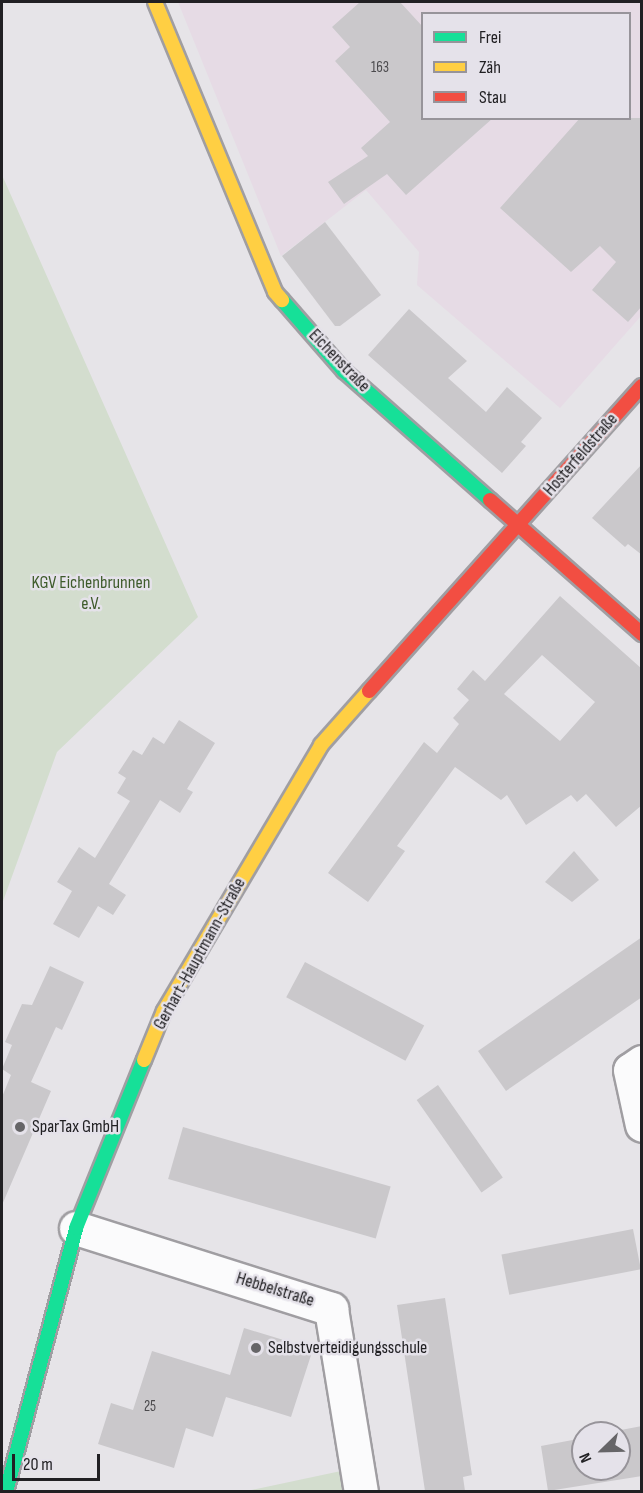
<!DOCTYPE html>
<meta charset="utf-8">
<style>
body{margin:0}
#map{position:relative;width:643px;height:1493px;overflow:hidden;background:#e6e4e8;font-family:"Sofia Sans Condensed",sans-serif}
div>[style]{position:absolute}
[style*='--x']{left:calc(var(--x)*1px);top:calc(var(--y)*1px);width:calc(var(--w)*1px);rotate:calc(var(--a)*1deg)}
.commercial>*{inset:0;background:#e6dbe5}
.green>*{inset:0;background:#d3ddce}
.building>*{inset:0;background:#cac8cb;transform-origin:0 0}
.roads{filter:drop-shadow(2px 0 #a09ea2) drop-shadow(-2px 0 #a09ea2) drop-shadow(0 2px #a09ea2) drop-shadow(0 -2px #a09ea2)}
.street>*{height:33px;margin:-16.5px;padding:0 16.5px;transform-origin:16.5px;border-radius:16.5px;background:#fbfbfc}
.fast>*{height:14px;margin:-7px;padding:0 7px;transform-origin:7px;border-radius:7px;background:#16e098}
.slow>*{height:14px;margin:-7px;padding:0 7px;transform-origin:7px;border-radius:7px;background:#ffcf43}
.jam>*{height:14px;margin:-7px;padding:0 7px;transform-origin:7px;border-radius:7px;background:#f24e42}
.dots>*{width:16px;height:16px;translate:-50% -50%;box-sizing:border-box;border:3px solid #e5e2ea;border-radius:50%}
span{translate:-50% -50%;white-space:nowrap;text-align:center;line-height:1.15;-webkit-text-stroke:5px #e5e2ea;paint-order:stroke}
.number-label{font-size:15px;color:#4b4a4d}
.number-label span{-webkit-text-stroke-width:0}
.street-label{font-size:18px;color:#212023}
.park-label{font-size:18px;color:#3e5b2b}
.poi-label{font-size:18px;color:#212023}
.left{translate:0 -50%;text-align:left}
.frame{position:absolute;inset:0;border:3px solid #212023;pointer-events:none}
.legend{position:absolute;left:421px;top:12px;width:210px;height:108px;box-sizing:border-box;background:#e5e2ea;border:2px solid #97949a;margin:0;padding:8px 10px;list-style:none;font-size:18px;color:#212023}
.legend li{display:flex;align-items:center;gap:12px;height:30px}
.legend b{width:30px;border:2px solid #97949a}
.north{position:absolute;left:571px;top:1421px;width:60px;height:60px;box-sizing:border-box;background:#e5e2ea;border:2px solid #97949a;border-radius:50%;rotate:247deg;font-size:16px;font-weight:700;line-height:24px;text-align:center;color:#212023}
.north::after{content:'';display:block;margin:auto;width:21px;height:27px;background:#666568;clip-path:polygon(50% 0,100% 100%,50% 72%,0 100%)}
.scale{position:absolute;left:12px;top:1454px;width:88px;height:27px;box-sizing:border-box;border:3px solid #212023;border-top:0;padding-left:8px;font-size:18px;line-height:21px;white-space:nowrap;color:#212023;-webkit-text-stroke:4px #e5e2ea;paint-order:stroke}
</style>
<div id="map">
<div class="commercial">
<i style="clip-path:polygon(evenodd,178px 2px,641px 2px,641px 316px,560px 408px,417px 285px,419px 252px,366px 190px,281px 256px,178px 2px,422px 14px,630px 14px,630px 118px,422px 118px,422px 14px)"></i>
</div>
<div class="green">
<i style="clip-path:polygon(2px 175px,198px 617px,57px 752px,2px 904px)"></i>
<i style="clip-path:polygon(341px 1471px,344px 1491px,247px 1491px)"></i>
</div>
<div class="building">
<i style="clip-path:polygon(360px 2px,400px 2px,423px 27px,423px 118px,493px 118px,406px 195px,387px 174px,344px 204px,328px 182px,368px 156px,361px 148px,390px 122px,335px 61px,350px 47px,332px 27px)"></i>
<i style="clip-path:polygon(580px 118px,642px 118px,642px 306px,628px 322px,592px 290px,616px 262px,600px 246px,571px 272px,500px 208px)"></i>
<i style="clip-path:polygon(325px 222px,381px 295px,340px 326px,335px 326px,282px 256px)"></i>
<i style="clip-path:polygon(409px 309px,467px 361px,448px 378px,486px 412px,507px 387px,542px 418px,521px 442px,526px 446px,502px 473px,368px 355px)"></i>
<i style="clip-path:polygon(642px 464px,642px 555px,628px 544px,625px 547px,592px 518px)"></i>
<i style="clip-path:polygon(evenodd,560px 596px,642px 669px,642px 805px,616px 827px,586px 794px,577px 802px,571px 795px,526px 825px,507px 795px,501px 800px,455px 767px,397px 846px,405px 851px,368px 902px,328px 873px,424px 742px,437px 753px,459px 724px,453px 718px,469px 700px,457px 689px,473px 670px,485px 681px,560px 596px,542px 655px,595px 702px,560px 741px,504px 694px,542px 655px)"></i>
<i style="clip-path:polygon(179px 720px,215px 743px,187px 789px,193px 792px,180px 813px,160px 800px,109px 884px,126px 895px,113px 915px,98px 906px,79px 938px,53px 924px,72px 891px,57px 882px,79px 847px,95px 858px,130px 801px,117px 793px,126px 778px,118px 773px,133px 750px,142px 755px,153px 737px,164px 744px)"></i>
<i style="clip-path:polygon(574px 851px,599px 880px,572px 902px,545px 882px)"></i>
<i style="clip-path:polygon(642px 937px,642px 997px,506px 1091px,478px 1051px)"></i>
<i style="left:305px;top:962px;width:135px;height:40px;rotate:28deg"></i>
<i style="clip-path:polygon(50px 966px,84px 982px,62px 1030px,56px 1027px,31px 1082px,51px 1091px,2px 1205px,2px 1097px,11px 1075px,2px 1069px,12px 1045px,5px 1042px,22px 1004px,32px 1005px)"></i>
<i style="left:438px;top:1085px;width:113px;height:26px;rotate:55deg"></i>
<i style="left:183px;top:1127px;width:216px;height:54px;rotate:16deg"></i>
<i style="left:633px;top:1229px;width:41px;height:134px;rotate:79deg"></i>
<i style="clip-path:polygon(445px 1298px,472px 1475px,463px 1477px,465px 1491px,425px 1491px,397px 1305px)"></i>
<i style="clip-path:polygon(244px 1328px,313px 1349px,291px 1417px,226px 1397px,213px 1437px,186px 1428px,174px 1468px,98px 1444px,111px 1403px,133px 1410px,152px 1351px,230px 1375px)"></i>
<i style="clip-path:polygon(642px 1426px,642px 1476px,548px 1491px,541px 1446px,583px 1438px,583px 1469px,619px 1469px,619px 1433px,605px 1433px)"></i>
</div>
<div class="roads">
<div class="street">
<i style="--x:642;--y:1062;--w:14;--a:146"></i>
<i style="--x:630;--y:1070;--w:56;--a:77.7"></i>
<i style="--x:76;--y:1228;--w:268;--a:17.6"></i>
<i style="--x:331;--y:1309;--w:185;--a:80.7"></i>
</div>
<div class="fast">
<i style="--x:282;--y:300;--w:94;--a:48.9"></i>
<i style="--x:344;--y:371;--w:195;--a:41.5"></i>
<i style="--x:6;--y:1492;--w:273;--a:-75.1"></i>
<i style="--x:76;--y:1228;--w:181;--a:-68"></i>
</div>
<div class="slow">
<i style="--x:155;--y:2;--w:314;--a:67.5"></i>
<i style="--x:275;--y:292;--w:11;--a:49"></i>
<i style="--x:144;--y:1060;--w:53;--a:-67.8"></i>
<i style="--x:164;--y:1011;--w:309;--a:-59.4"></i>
<i style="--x:321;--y:745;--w:72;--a:-48.4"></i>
</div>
<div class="jam">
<i style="--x:490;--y:500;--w:203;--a:41.4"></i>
<i style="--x:369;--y:691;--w:409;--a:-48.2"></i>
</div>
</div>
<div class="dots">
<i style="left:20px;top:1127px;background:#666568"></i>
<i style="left:256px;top:1348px;background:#666568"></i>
</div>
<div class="number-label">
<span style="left:380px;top:68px">163</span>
<span style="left:150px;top:1407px">25</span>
</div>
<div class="street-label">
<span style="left:339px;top:361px;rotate:46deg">Eichenstraße</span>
<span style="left:581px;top:455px;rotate:-49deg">Hosterfeldstraße</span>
<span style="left:200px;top:954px;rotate:-61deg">Gerhart-Hauptmann-Straße</span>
<span style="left:275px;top:1290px;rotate:17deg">Hebbelstraße</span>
</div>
<div class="park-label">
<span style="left:91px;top:594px">KGV Eichenbrunnen<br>e.V.</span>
</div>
<div class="poi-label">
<span class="left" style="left:32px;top:1127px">SparTax GmbH</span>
<span class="left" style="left:268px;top:1348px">Selbstverteidigungsschule</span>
</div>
<div class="frame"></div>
<ul class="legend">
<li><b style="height:8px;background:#16e098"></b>Frei</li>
<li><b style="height:8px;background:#ffcf43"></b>Zäh</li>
<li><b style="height:8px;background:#f24e42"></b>Stau</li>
</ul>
<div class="north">N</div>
<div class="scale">20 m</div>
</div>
